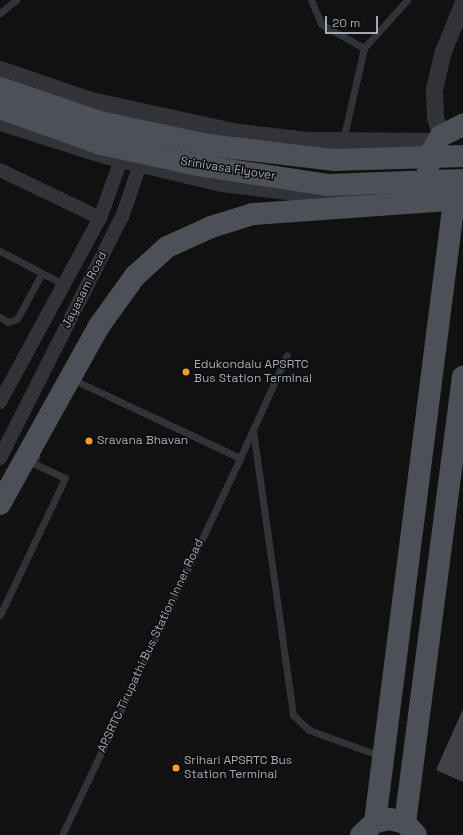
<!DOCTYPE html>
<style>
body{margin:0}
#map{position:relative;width:463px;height:835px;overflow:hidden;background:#111112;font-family:"Space Grotesk",sans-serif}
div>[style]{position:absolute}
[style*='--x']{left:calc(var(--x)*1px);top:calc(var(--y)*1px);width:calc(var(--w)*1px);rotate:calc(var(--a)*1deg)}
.building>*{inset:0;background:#404146}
.service>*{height:7px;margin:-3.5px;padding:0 3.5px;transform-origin:3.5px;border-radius:3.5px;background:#323338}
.minor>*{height:14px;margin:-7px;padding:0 7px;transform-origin:7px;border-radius:7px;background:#323338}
.tertiary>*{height:17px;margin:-8.5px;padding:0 8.5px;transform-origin:8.5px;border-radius:8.5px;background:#323338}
.primary>*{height:22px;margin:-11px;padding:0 11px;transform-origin:11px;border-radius:11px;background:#4e5057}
.primary-bridge>*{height:22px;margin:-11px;padding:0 11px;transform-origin:11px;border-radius:11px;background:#4e5057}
.dots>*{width:11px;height:11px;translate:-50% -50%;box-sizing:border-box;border:2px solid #0c0c0d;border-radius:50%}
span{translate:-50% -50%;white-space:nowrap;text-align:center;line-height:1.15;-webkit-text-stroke:3px #0c0c0d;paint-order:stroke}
.street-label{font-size:12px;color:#a1a9b4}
.poi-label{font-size:12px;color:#a1a9b4}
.left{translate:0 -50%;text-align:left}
.scale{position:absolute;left:325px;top:16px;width:53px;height:18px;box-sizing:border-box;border:2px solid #a1a9b4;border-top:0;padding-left:5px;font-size:12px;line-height:14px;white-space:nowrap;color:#a1a9b4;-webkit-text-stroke:3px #0c0c0d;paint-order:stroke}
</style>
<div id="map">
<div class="building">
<i style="clip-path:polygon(463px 709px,463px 782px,436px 770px)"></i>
</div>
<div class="service">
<i style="--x:311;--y:0;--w:26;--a:67"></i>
<i style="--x:321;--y:24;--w:49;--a:29.2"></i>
<i style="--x:0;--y:13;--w:21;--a:-39"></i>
<i style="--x:343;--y:140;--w:94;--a:-77.1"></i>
<i style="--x:364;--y:48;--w:64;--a:-48.1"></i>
<i style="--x:0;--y:251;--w:73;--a:27.6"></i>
<i style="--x:0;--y:317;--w:9;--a:32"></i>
<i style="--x:8;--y:322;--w:9;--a:-18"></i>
<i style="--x:17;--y:319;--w:52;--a:-61.5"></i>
<i style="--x:253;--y:430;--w:288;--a:82"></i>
<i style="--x:293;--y:715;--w:22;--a:43"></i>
<i style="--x:309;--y:730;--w:77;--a:19.9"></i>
<i style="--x:240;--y:458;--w:113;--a:-65.5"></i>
<i style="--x:0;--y:615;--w:152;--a:-64.6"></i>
<i style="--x:65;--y:478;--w:35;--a:-155"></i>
<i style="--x:33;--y:463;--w:7;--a:-63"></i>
<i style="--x:62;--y:835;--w:417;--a:-64.7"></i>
<i style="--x:240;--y:458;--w:186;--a:-154.8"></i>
</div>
<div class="minor">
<i style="--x:0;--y:170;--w:111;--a:25.6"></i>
<i style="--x:0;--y:402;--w:209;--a:-61.5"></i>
<i style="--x:100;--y:218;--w:73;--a:-70.1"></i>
<i style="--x:0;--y:458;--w:270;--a:-63.2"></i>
<i style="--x:122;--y:217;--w:68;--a:-71"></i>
</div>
<div class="tertiary">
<i style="--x:0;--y:69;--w:96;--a:18.8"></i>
<i style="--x:91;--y:100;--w:150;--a:12.3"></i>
<i style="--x:238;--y:132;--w:71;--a:6.4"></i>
<i style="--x:309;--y:140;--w:128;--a:0.4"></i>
<i style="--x:0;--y:122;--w:109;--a:17.6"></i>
<i style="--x:104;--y:155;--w:120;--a:13.5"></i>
<i style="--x:221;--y:183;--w:134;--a:6.9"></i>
<i style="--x:441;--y:136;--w:19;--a:-108"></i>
<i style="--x:435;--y:118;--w:29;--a:-92"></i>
<i style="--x:434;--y:89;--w:39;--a:-77"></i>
<i style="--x:443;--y:51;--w:53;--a:-67.8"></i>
</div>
<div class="primary">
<i style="--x:0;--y:88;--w:106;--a:18.8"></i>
<i style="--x:0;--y:108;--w:107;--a:19.6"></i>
<i style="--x:437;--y:197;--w:12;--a:-125"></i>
<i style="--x:430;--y:187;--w:28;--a:-96"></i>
<i style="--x:427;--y:159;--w:27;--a:-59"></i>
<i style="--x:441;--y:136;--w:25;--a:-27"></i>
<i style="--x:375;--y:822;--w:618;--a:-82.75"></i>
<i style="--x:405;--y:823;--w:450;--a:-82.6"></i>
<i style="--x:361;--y:835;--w:19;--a:-43"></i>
<i style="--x:375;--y:822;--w:15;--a:-11"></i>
<i style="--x:390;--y:819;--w:16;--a:15"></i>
<i style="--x:405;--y:823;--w:16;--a:47"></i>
</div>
<div class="primary-bridge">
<i style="--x:100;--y:122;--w:109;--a:12.1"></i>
<i style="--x:207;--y:145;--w:129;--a:6.7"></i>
<i style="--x:335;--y:160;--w:128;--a:-1.8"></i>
<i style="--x:101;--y:144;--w:98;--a:12.3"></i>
<i style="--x:197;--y:165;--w:133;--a:8.7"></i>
<i style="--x:328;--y:185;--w:135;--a:-2.1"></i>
<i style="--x:0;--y:504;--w:204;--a:-60.9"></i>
<i style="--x:99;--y:326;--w:62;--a:-54.2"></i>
<i style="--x:135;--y:276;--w:43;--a:-42.2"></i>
<i style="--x:167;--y:247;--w:48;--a:-24.4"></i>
<i style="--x:211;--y:227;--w:44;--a:-17.2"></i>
<i style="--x:253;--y:214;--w:211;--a:-4.1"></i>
</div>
<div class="dots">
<i style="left:186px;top:372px;background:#fa9e21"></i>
<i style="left:89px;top:441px;background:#fa9e21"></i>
<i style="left:176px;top:768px;background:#fa9e21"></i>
</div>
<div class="street-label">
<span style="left:228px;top:169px;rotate:9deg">Srinivasa Flyover</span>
<span style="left:85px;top:290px;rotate:-63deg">Jayasam Road</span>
<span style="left:151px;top:646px;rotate:-65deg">APSRTC Tirupathi Bus Station Inner Road</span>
</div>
<div class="poi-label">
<span class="left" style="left:194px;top:372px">Edukondalu APSRTC<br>Bus Station Terminal</span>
<span class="left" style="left:97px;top:441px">Sravana Bhavan</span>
<span class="left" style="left:184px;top:768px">Srihari APSRTC Bus<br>Station Terminal</span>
</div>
<div class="scale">20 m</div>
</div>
